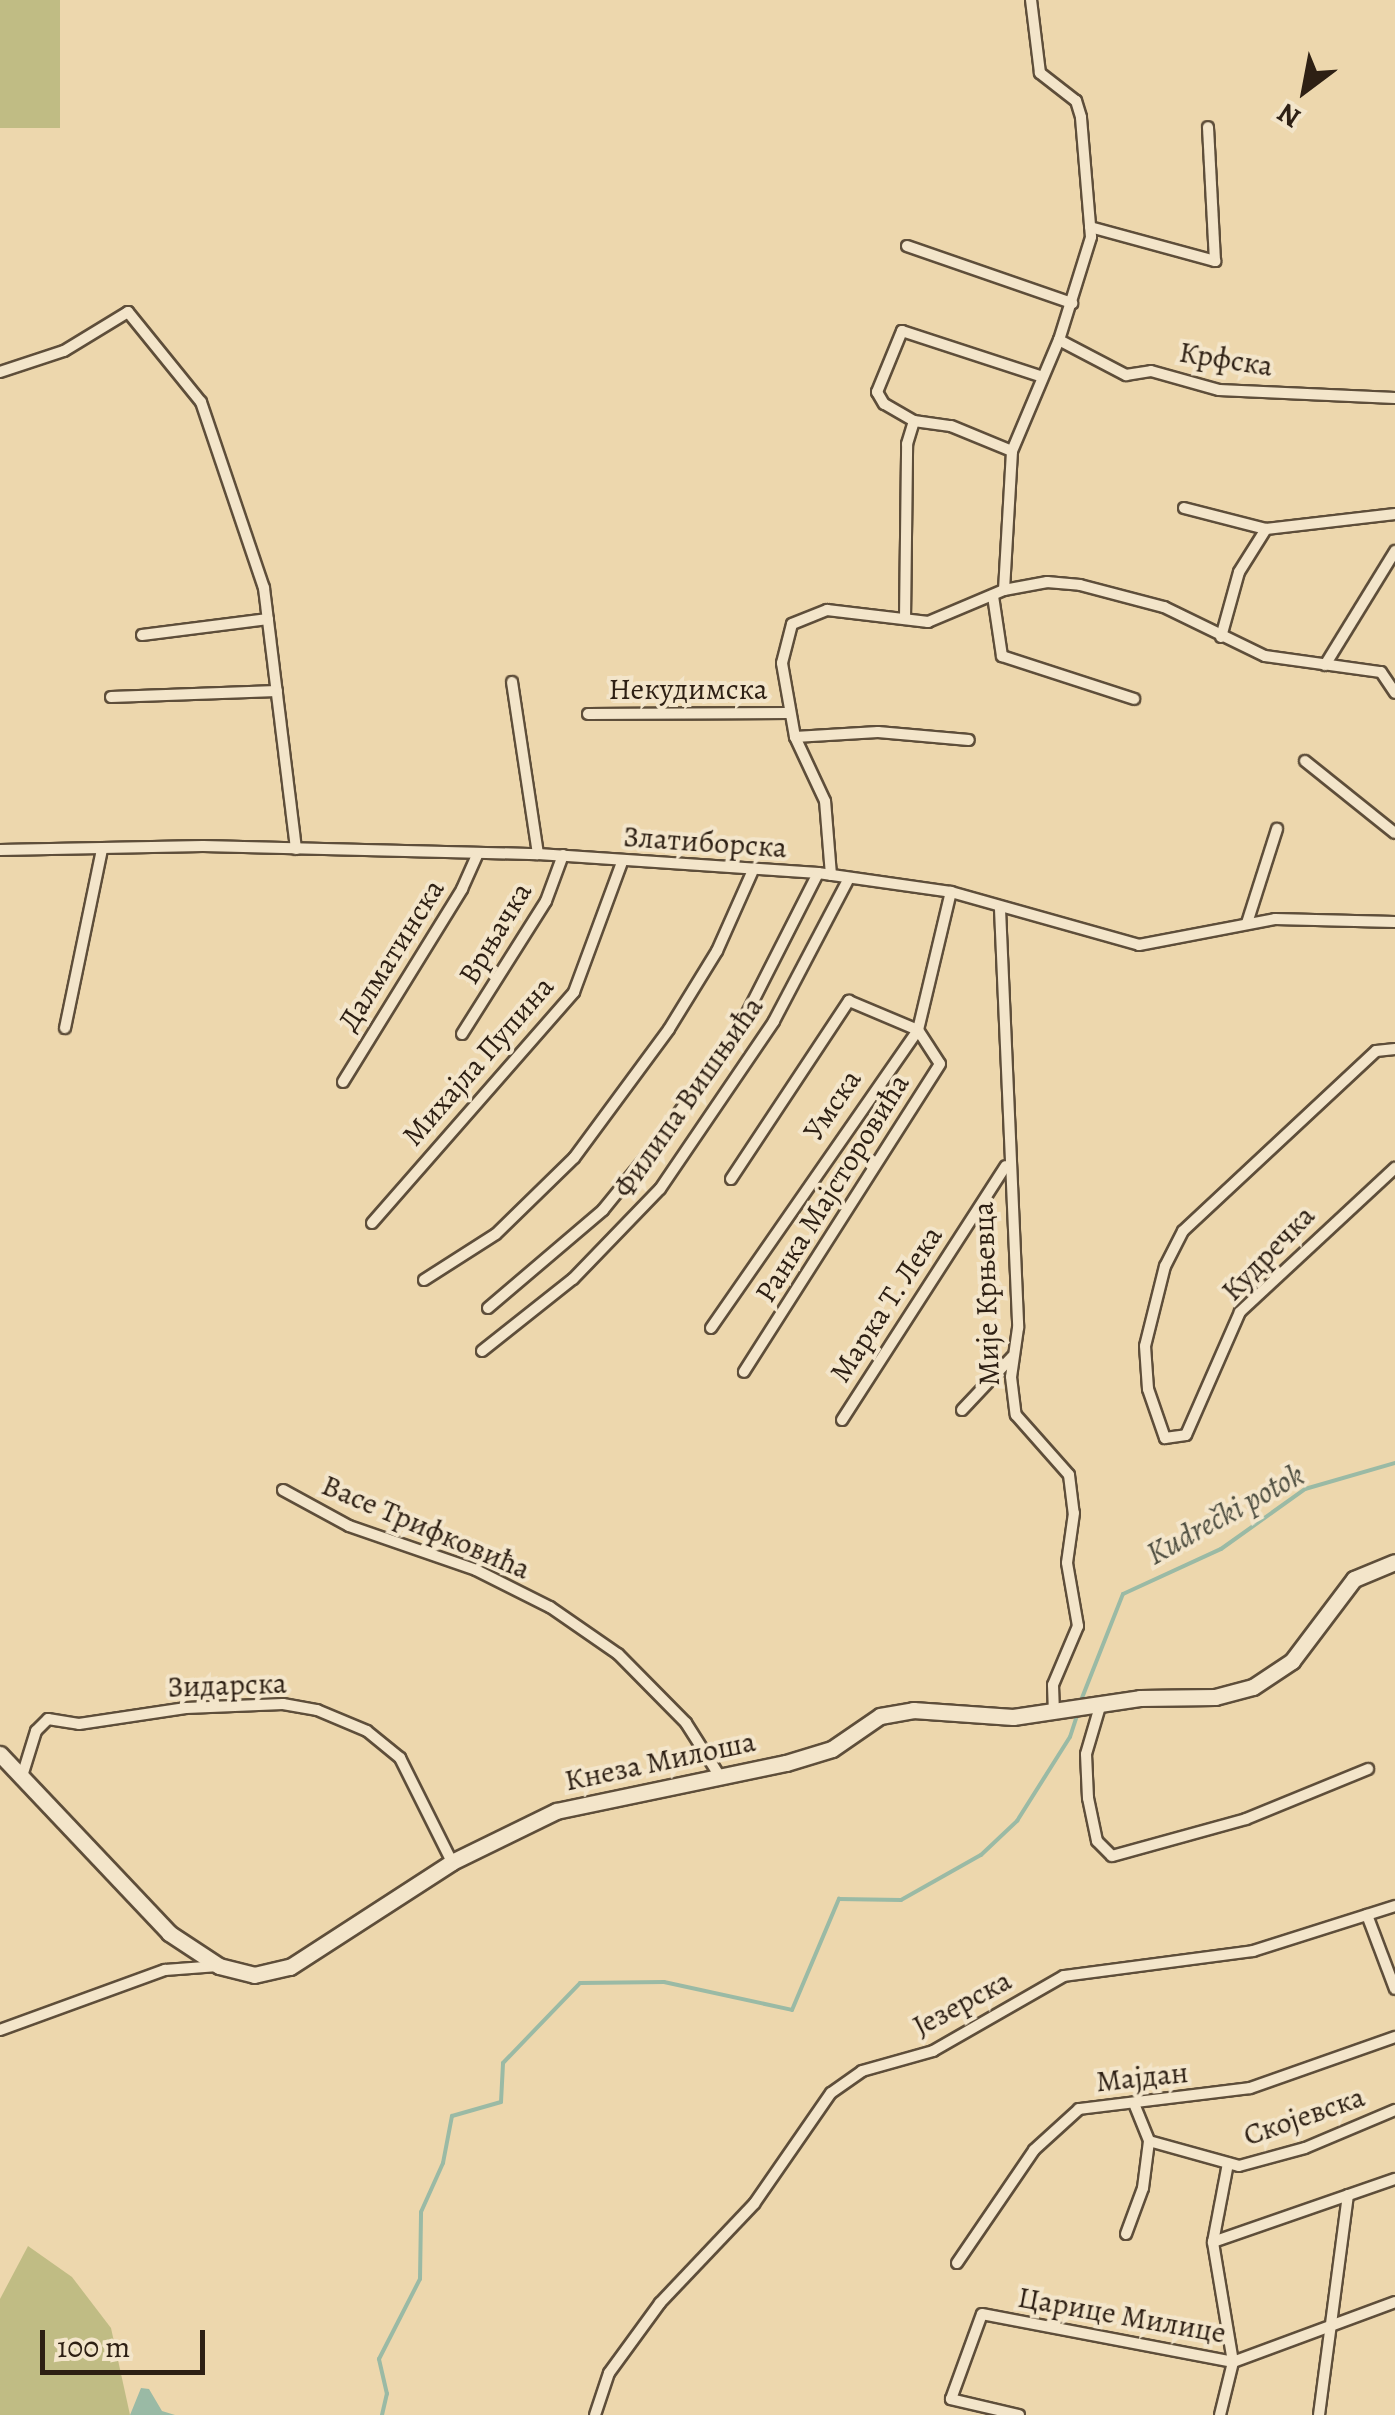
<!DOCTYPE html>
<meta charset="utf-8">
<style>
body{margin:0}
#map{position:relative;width:1395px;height:2415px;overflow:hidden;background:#edd7ad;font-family:Alegreya,serif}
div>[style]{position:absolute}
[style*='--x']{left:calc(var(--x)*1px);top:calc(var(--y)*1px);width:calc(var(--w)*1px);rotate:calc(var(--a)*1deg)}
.green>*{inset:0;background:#c0bc84;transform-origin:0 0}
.water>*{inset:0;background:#9abaa5}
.stream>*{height:4px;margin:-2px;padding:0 2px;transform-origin:2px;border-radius:2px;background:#9abaa5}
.roads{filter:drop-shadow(2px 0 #5e4e3a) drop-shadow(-2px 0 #5e4e3a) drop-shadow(0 2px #5e4e3a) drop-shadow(0 -2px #5e4e3a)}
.street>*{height:10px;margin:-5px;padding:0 5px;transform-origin:5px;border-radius:5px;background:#f3e5ca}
.secondary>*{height:15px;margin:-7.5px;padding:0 7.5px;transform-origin:7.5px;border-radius:7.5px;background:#f3e5ca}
span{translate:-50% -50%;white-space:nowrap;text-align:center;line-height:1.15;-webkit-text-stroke:8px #f3e5ca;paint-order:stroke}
.street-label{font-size:30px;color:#2e2014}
.water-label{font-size:32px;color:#4e4e40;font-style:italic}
.north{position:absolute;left:1255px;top:40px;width:100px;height:100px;-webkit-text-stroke:8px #f3e5ca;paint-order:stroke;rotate:212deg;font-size:28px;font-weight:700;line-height:40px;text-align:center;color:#2e2014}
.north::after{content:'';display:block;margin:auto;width:35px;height:45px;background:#2e2014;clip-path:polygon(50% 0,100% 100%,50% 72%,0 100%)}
.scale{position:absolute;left:40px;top:2330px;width:165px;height:45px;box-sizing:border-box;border:5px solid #2e2014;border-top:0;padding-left:12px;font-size:30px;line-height:35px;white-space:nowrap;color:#2e2014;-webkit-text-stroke:8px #f3e5ca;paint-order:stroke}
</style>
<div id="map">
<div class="green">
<i style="left:0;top:0;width:60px;height:128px"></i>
<i style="clip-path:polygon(28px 2246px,72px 2277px,111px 2328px,130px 2415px,0 2415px,0 2299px)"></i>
</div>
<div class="water">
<i style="clip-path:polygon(141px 2388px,149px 2389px,162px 2411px,175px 2415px,130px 2415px)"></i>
</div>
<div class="stream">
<i style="--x:1080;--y:1703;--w:117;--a:-68.5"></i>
<i style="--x:1123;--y:1594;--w:108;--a:-24.7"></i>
<i style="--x:1221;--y:1549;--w:103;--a:-35.5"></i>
<i style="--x:1305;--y:1489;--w:94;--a:-16.1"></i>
<i style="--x:382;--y:2415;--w:22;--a:-77"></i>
<i style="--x:387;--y:2394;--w:36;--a:-103"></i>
<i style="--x:379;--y:2359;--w:90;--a:-62.9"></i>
<i style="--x:420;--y:2279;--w:67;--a:-89.1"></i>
<i style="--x:421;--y:2212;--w:54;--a:-65.8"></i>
<i style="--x:443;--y:2163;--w:48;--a:-79.2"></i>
<i style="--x:452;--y:2116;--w:51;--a:-15.9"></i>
<i style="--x:501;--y:2102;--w:39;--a:-87"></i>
<i style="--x:503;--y:2063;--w:111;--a:-46.1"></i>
<i style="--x:580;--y:1983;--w:84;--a:-0.7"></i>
<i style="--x:664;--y:1982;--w:131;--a:12.3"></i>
<i style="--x:792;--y:2010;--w:121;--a:-67.1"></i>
<i style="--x:839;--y:1899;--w:62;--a:0.9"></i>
<i style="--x:901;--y:1900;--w:92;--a:-29.4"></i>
<i style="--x:981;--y:1855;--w:50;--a:-43.4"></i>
<i style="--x:1017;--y:1821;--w:99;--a:-57.8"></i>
<i style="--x:1070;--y:1737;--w:26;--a:-72"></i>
</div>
<div class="roads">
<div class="street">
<i style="--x:1090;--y:227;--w:130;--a:15.2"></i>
<i style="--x:1215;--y:261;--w:134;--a:-93"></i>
<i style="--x:907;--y:246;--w:175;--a:19.1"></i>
<i style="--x:1059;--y:340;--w:76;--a:27.6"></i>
<i style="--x:1126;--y:375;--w:25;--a:-9"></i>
<i style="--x:1151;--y:371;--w:71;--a:15.6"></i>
<i style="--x:1219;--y:390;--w:176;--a:2.6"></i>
<i style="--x:0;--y:372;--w:67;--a:-18.2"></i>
<i style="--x:64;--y:351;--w:75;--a:-31.4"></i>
<i style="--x:128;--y:312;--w:116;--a:51"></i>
<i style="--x:201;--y:402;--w:196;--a:71.3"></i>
<i style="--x:264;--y:588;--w:263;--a:83"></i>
<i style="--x:914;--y:421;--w:34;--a:-150"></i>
<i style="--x:884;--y:404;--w:14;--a:-120"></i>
<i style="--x:877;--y:392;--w:66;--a:-67.7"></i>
<i style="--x:902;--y:331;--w:145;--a:18.1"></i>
<i style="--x:914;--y:421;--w:37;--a:8"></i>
<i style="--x:951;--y:426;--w:66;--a:22.3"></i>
<i style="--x:1184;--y:508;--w:85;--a:14.4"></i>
<i style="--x:1266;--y:529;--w:130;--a:-6.6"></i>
<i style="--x:1004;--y:590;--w:139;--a:-86.7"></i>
<i style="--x:1012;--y:451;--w:121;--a:-67.1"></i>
<i style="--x:1059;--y:340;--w:108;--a:-72.7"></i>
<i style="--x:1091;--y:237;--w:120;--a:-94.8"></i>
<i style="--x:1081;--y:117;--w:17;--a:-107"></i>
<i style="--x:1076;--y:101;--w:46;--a:-142.1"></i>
<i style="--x:1040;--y:73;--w:74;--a:-97"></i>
<i style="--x:993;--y:596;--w:61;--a:81.5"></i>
<i style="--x:1002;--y:656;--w:139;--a:18"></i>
<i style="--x:905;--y:619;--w:175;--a:-89.3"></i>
<i style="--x:907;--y:444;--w:24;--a:-73"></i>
<i style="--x:142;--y:635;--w:127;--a:-7.2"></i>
<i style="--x:1221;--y:637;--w:67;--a:-74.5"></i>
<i style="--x:1239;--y:572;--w:51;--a:-57.9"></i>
<i style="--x:1325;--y:665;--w:134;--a:-58.4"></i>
<i style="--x:512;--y:682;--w:174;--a:81.4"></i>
<i style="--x:111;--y:697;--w:166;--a:-2.1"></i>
<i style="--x:588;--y:714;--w:201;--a:-0.3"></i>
<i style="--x:795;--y:737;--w:83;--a:-3.4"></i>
<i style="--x:878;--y:732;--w:91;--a:5"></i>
<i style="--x:1305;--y:761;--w:115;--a:38.7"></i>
<i style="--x:0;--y:850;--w:203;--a:-1.1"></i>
<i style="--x:203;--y:846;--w:335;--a:1.4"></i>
<i style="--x:538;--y:854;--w:281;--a:3.9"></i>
<i style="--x:818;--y:873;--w:134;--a:8.1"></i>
<i style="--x:951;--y:892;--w:195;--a:15.7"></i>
<i style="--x:1139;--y:945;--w:138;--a:-10.8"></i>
<i style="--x:1275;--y:919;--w:120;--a:1.4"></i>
<i style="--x:831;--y:875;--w:74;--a:-94.6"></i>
<i style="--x:825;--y:801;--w:71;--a:-115.1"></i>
<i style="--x:795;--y:737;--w:75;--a:-100"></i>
<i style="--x:782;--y:663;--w:40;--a:-75.6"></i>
<i style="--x:792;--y:624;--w:38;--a:-22"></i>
<i style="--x:827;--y:610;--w:102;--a:6.8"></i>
<i style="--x:928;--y:622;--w:82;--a:-22.8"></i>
<i style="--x:1004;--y:590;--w:44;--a:-10.5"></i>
<i style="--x:1047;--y:582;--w:33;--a:5"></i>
<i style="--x:1080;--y:585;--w:87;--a:14.7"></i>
<i style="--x:1164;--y:607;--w:112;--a:25.9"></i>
<i style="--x:1265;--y:656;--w:117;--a:7.9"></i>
<i style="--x:1381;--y:672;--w:25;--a:56"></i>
<i style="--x:1000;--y:909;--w:419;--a:87.5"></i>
<i style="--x:1018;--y:1328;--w:49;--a:98.1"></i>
<i style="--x:1011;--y:1377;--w:38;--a:83"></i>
<i style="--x:1016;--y:1415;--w:80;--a:48.5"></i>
<i style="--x:1069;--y:1475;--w:38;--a:83"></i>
<i style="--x:1074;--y:1513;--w:50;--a:98"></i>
<i style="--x:1067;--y:1563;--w:64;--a:80.1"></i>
<i style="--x:1078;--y:1626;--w:64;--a:113"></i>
<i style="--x:1053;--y:1685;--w:25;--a:88"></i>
<i style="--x:1247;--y:923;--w:99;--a:-72.3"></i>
<i style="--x:65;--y:1028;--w:183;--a:-78.3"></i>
<i style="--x:462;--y:1034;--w:157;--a:-57.7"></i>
<i style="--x:546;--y:901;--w:49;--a:-69.7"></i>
<i style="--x:1395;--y:1049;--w:19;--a:174"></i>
<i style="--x:1376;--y:1051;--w:264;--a:137"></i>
<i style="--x:1183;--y:1231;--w:39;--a:117"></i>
<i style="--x:1165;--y:1266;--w:82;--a:104"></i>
<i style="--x:1145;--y:1346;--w:43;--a:86"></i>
<i style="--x:1148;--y:1389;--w:52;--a:70.9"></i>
<i style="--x:1165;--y:1438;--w:21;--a:-8"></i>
<i style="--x:1186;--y:1435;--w:134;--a:-66.3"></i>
<i style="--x:1240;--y:1312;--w:212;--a:-42.9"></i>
<i style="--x:343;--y:1082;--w:227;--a:-58.3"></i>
<i style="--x:462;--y:889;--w:39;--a:-66"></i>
<i style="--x:731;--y:1179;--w:214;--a:-56.5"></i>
<i style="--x:849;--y:1001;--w:75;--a:22.8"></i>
<i style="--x:918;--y:1030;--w:40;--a:57.1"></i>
<i style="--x:940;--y:1064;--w:365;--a:122.5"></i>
<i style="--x:372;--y:1223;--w:307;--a:-48.8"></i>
<i style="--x:574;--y:992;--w:139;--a:-69.7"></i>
<i style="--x:424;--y:1280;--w:85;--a:-32.6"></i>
<i style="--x:496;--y:1234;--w:109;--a:-44.3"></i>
<i style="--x:574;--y:1158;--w:160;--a:-53.6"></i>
<i style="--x:669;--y:1029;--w:92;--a:-58.4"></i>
<i style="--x:717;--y:951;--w:89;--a:-66"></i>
<i style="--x:488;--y:1308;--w:151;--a:-40.4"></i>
<i style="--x:603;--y:1210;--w:89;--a:-50.9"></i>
<i style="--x:659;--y:1141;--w:144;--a:-54.9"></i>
<i style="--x:742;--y:1023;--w:168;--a:-63.1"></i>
<i style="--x:711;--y:1328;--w:363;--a:-55.2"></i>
<i style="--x:918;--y:1030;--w:142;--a:-76.6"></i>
<i style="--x:482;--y:1351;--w:116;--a:-38.4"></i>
<i style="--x:573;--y:1279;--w:125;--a:-46"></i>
<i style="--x:660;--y:1189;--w:203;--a:-55.8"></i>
<i style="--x:774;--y:1021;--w:161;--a:-62.3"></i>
<i style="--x:962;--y:1410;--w:73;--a:-46.7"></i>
<i style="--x:842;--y:1420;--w:302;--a:-57.2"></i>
<i style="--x:283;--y:1490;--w:75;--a:28.6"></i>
<i style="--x:349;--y:1526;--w:134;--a:19.1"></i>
<i style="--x:476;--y:1570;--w:83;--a:26.6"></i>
<i style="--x:550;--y:1607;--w:83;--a:34.7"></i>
<i style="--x:618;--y:1654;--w:97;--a:45.4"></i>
<i style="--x:686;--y:1723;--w:62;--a:57.6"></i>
<i style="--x:1101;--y:1703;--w:53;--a:106.4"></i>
<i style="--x:1086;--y:1754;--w:44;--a:87.4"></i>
<i style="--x:1088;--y:1798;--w:44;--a:78.2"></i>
<i style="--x:1097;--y:1841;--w:21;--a:45"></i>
<i style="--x:1112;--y:1856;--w:139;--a:-15.4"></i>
<i style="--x:1246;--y:1819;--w:132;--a:-22.3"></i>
<i style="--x:23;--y:1773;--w:44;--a:-72.8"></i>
<i style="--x:36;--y:1731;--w:17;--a:-45"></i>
<i style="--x:48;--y:1719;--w:31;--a:9"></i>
<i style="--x:79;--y:1724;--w:108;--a:-8.5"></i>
<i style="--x:186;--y:1708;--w:97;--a:-2.4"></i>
<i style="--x:283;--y:1704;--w:35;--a:10"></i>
<i style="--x:317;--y:1710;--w:54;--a:22.8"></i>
<i style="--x:367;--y:1731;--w:43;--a:39.3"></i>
<i style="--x:400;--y:1758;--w:116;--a:63.4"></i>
<i style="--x:1367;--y:1915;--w:79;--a:69.3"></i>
<i style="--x:0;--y:2030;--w:176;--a:-20"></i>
<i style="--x:165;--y:1970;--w:53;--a:-4.3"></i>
<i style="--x:1135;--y:2106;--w:38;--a:68"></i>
<i style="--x:1149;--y:2141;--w:93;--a:15.5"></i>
<i style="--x:1239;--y:2166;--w:68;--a:-15.3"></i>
<i style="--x:1305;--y:2148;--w:98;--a:-22.9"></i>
<i style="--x:1126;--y:2234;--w:49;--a:-69.7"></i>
<i style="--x:1143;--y:2188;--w:47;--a:-82.7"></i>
<i style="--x:1213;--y:2242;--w:193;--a:-19.1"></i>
<i style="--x:957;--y:2263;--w:137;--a:-55.7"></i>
<i style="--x:1034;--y:2150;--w:61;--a:-42.3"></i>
<i style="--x:1079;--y:2109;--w:172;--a:-7"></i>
<i style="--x:1250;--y:2088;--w:154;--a:-19.4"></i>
<i style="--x:595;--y:2415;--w:44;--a:-71.6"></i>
<i style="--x:609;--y:2373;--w:87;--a:-53.9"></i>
<i style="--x:660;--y:2303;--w:137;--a:-46.5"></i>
<i style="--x:754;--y:2204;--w:135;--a:-55.3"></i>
<i style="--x:831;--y:2093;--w:38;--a:-35"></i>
<i style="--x:862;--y:2071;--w:74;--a:-15.7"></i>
<i style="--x:933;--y:2051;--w:151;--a:-29.8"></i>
<i style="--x:1064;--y:1976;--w:191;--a:-7.5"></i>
<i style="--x:1253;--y:1951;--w:149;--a:-17.6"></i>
<i style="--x:1019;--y:2415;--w:70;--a:-166.8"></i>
<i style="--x:951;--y:2399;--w:90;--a:-70"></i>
<i style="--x:982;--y:2314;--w:256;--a:10.8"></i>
<i style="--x:1233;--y:2362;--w:173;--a:-20.3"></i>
<i style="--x:1220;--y:2415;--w:55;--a:-76.2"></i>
<i style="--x:1233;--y:2362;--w:122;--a:-99.5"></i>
<i style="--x:1213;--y:2242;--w:80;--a:-79.2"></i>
<i style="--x:1319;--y:2415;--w:222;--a:-82.5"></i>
</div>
<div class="secondary">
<i style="--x:0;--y:1754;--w:246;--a:46.6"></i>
<i style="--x:169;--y:1933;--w:60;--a:33.4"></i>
<i style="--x:219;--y:1966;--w:36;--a:14"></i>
<i style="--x:254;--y:1975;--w:37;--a:-13"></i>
<i style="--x:290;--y:1967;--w:193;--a:-32.9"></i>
<i style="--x:452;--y:1862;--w:116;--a:-26.1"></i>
<i style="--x:556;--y:1811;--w:235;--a:-11.8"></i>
<i style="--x:786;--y:1763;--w:48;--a:-16.9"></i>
<i style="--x:832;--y:1749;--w:58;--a:-34.5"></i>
<i style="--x:880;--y:1716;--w:34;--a:-10"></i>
<i style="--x:913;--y:1710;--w:100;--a:4"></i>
<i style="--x:1013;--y:1717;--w:128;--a:-8.5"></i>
<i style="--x:1140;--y:1698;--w:75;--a:-0.8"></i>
<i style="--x:1215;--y:1697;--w:39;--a:-15"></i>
<i style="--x:1253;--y:1687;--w:47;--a:-33.7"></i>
<i style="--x:1292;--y:1661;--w:103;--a:-52.9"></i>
<i style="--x:1354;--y:1579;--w:44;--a:-22.5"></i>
</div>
</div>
<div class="street-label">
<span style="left:1226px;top:359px;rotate:9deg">Крфска</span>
<span style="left:688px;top:689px">Некудимска</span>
<span style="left:705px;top:842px;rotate:4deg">Златиборска</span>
<span style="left:495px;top:933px;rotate:-59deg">Врњачка</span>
<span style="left:391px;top:955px;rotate:-58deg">Далматинска</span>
<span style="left:478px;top:1061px;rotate:-49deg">Михајла Пупина</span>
<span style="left:688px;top:1097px;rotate:-55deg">Филипа Вишњића</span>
<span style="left:832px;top:1105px;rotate:-56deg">Умска</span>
<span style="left:832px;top:1188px;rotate:-58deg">Ранка Мајсторовића</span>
<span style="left:1268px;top:1253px;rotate:-46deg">Кудречка</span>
<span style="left:986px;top:1294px;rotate:-92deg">Мије Крњевца</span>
<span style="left:886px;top:1304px;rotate:-57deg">Марка Т. Лека</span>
<span style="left:426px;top:1527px;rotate:23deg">Васе Трифковића</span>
<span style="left:227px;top:1685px;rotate:-2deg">Зидарска</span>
<span style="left:660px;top:1761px;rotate:-12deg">Кнеза Милоша</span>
<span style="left:962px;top:2003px;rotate:-28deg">Језерска</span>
<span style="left:1142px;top:2077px;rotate:-6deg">Мајдан</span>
<span style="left:1304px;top:2116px;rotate:-19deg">Скојевска</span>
<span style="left:1122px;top:2315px;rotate:10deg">Царице Милице</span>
</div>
<div class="water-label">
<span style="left:1225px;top:1514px;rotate:-29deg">Kudrečki potok</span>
</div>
<div class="north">N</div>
<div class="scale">100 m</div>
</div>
